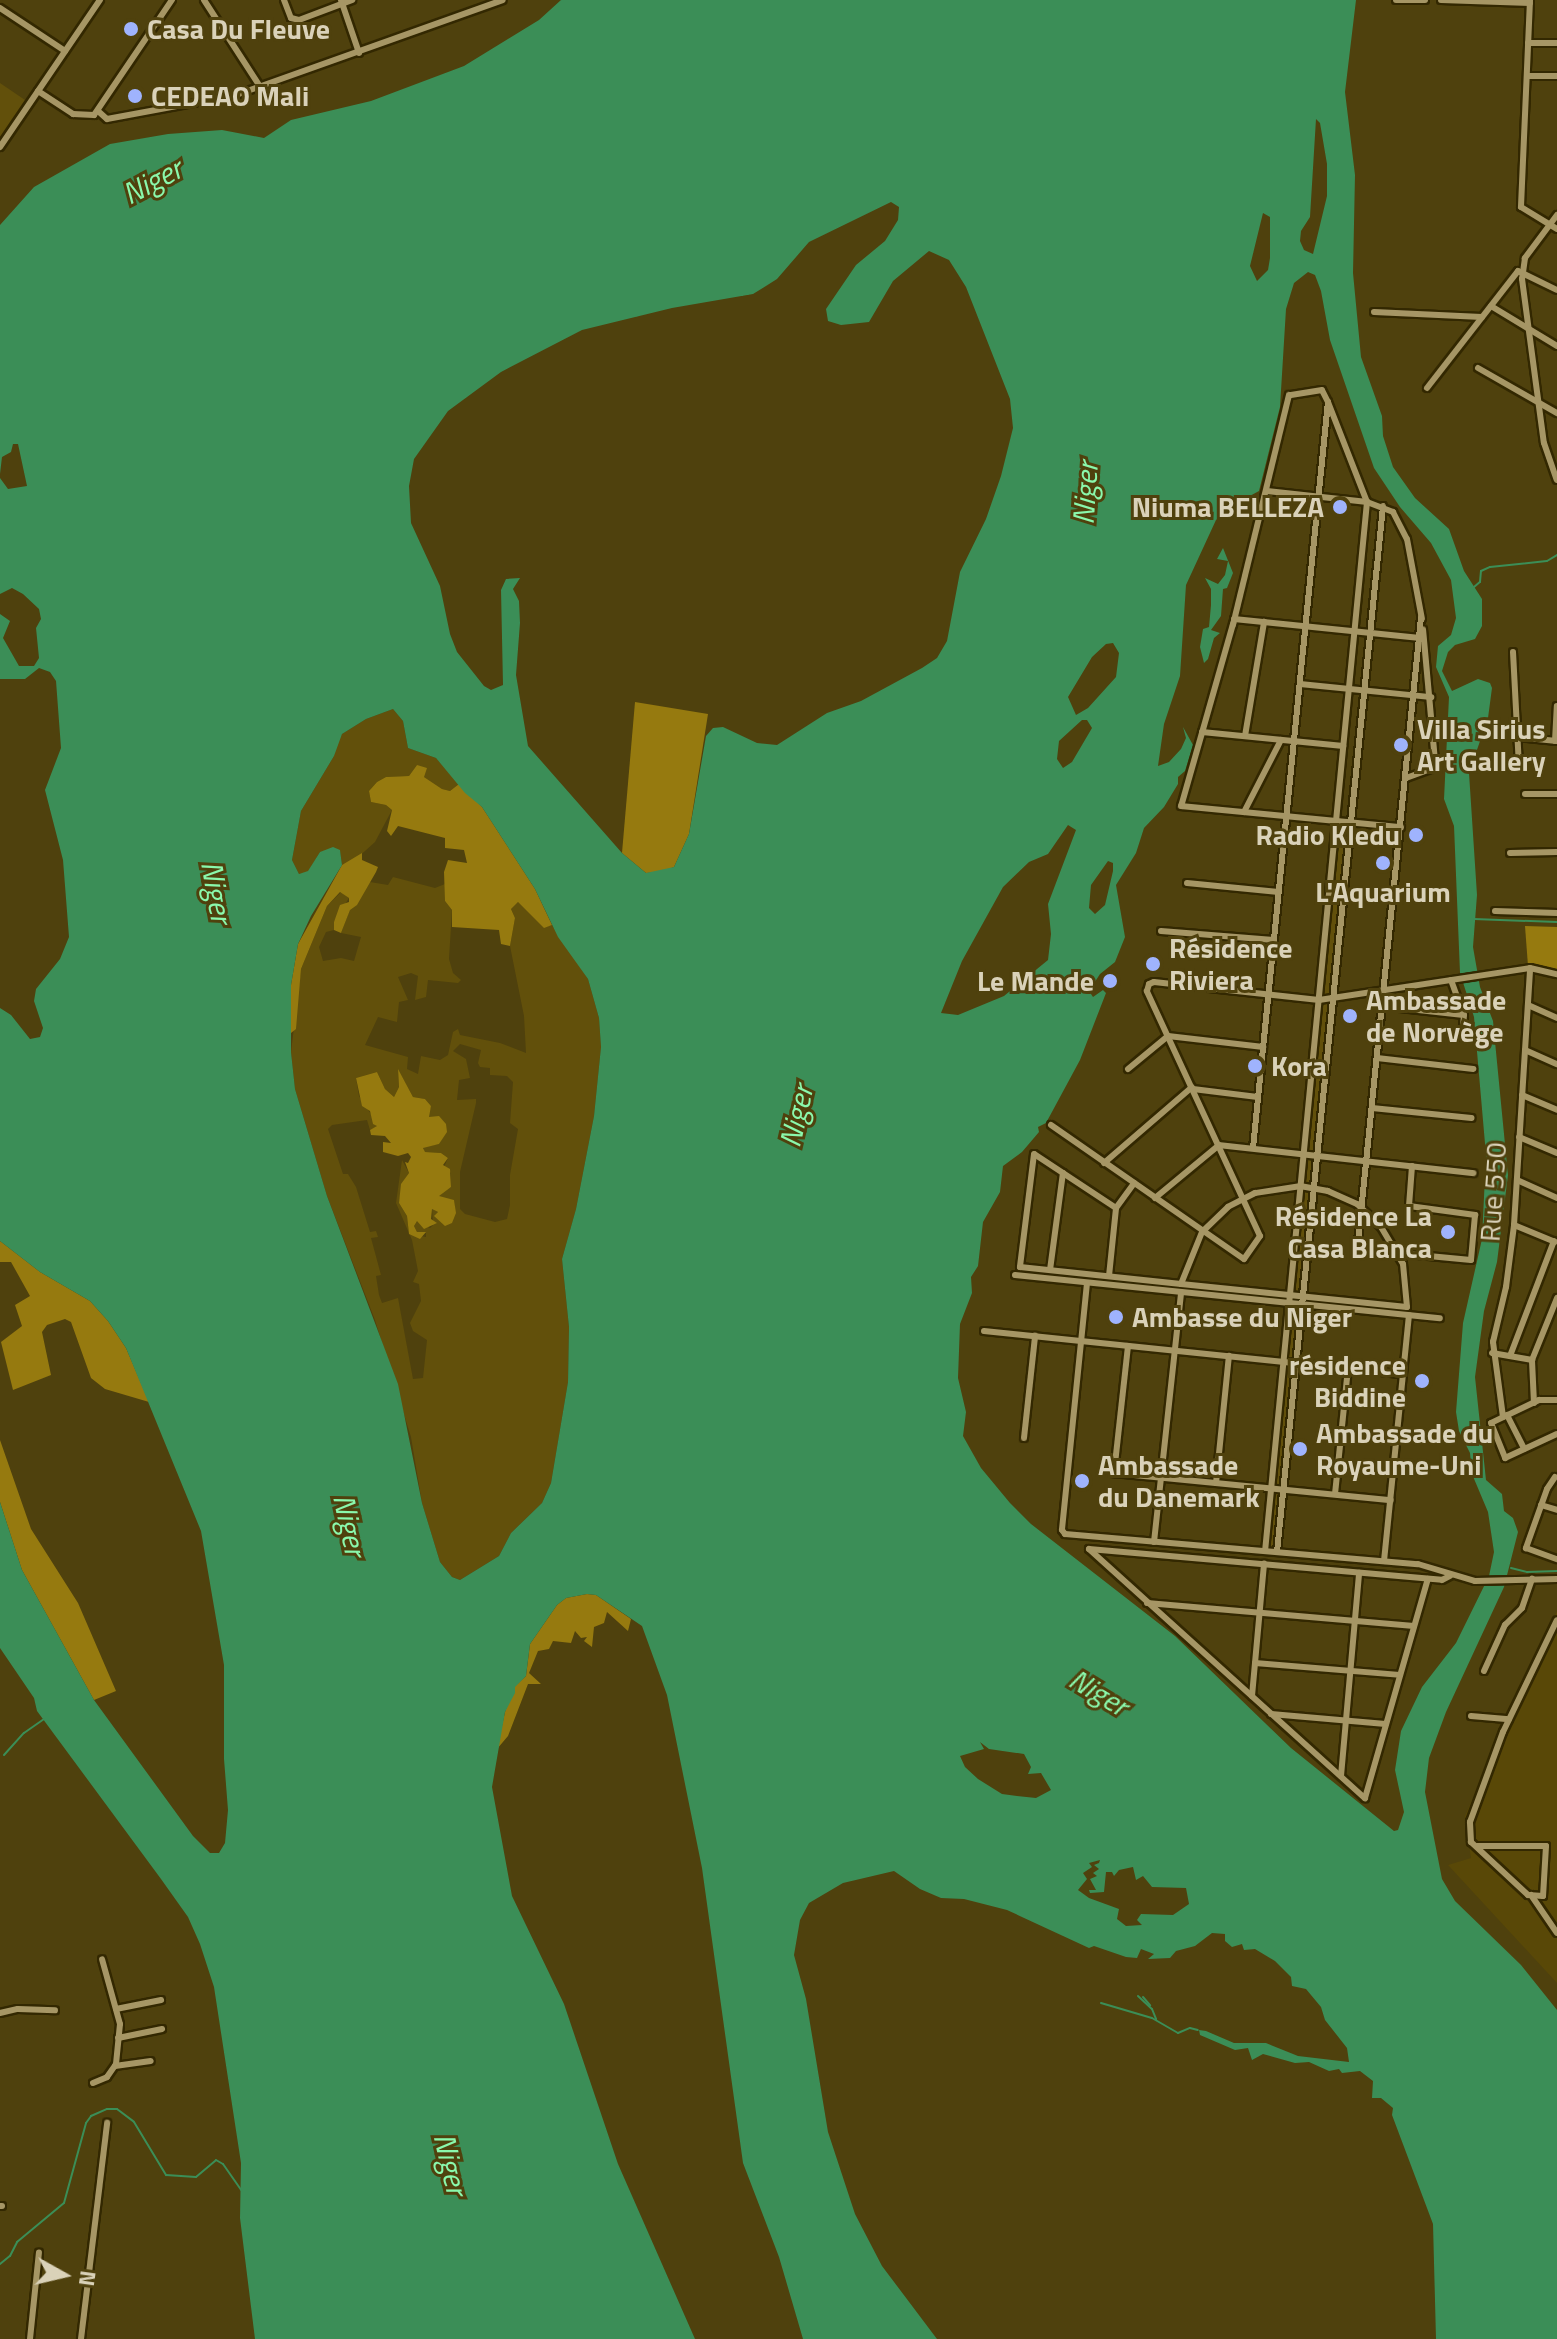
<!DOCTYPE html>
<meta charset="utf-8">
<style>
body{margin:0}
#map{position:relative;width:1557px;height:2339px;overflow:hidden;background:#4f410d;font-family:"Titillium Web",sans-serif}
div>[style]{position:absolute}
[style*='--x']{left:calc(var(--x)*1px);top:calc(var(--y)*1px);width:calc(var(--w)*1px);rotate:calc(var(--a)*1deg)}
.built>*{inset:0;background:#594807}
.green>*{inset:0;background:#62500b}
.forest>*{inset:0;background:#967a0f}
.water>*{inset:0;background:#3b8e57}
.stream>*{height:2px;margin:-1px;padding:0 1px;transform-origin:1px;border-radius:1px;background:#3b8e57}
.roads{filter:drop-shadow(2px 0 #332801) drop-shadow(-2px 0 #332801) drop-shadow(0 2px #332801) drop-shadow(0 -2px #332801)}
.minor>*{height:6px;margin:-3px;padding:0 3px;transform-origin:3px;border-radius:3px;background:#a69665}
.dots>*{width:22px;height:22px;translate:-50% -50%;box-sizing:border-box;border:4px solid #4f410d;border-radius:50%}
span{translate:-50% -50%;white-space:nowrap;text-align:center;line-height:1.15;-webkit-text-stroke:6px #4f410d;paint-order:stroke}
.poi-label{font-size:28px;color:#dad2b9;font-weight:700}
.left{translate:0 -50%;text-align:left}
.right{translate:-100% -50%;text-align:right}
.street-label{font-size:28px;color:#dad2b9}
.water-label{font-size:30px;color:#8af8ac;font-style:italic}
.north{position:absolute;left:24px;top:2235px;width:80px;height:80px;-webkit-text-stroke:6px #4f410d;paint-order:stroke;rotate:98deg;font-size:22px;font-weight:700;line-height:32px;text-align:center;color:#dad2b9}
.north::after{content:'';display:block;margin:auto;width:28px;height:36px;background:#dad2b9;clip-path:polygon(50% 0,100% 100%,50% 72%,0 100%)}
</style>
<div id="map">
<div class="built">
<i style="clip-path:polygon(1557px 1611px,1557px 1983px,1448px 1865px,1471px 1858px,1465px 1816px)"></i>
</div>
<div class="green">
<i style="clip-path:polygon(0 83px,25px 100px,0 138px)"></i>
<i style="clip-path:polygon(393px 709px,403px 721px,408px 748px,436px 758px,459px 784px,450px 791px,442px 789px,424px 777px,417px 765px,409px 776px,386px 777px,377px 782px,369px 791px,371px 802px,386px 805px,392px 810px,375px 842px,355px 860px,342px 865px,340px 851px,320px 852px,308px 872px,299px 874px,292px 860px,301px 811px,334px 756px,336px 744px,342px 734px,366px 719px)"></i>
<i style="clip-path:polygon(1341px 822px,1349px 822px,1274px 1547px,1270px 1548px)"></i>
<i style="clip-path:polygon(evenodd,393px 877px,435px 888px,445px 884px,445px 901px,452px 910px,449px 959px,453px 973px,461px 980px,458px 983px,428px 980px,426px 997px,415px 1000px,418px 976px,411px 973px,398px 977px,408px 1000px,399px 1002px,397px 1022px,378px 1017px,365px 1045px,408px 1057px,407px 1069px,418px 1074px,421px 1056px,440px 1060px,448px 1055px,453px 1032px,458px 1029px,460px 1035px,500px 1043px,526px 1053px,524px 1016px,510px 946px,515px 918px,511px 909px,518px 902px,544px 927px,552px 925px,588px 979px,599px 1018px,601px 1047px,594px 1116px,576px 1209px,562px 1259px,569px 1327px,568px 1382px,551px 1483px,542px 1503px,511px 1533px,499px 1556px,460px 1580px,452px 1577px,440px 1562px,422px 1503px,411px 1437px,375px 1320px,327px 1196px,295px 1089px,291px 1052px,301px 969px,327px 906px,341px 892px,349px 898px,334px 922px,334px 930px,326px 932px,319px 947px,323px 961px,341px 958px,354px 961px,361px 937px,341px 933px,350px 909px,370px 882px,388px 885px,393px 877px,460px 1044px,481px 1050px,478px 1063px,480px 1067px,490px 1068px,490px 1075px,507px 1076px,513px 1082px,510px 1123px,518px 1129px,510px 1175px,510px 1205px,507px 1219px,495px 1222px,465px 1214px,460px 1209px,460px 1172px,476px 1103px,476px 1099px,457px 1100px,459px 1080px,470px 1078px,466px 1059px,453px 1051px,460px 1044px,393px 877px,398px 1070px,413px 1097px,425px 1099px,431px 1106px,428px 1116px,443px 1136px,439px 1144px,423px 1147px,424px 1152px,441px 1153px,448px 1158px,444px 1167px,451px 1173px,451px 1187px,440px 1192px,438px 1198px,454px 1200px,455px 1211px,435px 1215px,438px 1212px,432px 1209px,433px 1225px,430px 1228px,416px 1220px,414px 1226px,417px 1232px,426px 1233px,426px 1237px,409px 1234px,407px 1216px,399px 1203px,403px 1182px,409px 1173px,402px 1160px,396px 1203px,412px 1240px,418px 1271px,413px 1282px,419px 1284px,421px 1301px,410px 1323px,413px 1331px,427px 1340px,423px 1378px,413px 1379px,398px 1298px,382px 1303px,379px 1295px,376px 1276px,381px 1275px,371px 1238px,378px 1237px,376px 1231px,370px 1232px,356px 1187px,348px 1174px,343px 1174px,328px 1129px,332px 1125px,367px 1120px,370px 1130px,379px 1126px,359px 1096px,356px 1078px,377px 1072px,385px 1089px,394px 1097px,399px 1087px,398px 1070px)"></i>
</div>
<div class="forest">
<i style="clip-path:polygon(635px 702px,708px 714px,689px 834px,674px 867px,661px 872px,646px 873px,622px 853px)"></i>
<i style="clip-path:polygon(417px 765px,427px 768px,424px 777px,442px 789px,450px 791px,459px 784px,482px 807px,535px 889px,552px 925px,544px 928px,518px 902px,511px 909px,515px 918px,510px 946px,501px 944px,499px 930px,452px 927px,452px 910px,445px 901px,444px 872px,448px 860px,467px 863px,464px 850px,445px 848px,445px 838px,398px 826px,391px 836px,387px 831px,392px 810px,386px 805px,371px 802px,369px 791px,377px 782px,386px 777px,409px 776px)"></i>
<i style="clip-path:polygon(362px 853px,362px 860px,378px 867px,376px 872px,357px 905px,350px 910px,341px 933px,334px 930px,334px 922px,340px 905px,349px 902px,349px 898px,340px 892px,327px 906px,301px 969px,296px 1029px,291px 1033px,291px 985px,298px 944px,342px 865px)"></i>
<i style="clip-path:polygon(1525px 926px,1557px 927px,1557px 972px,1528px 966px)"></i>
<i style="clip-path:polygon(398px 1069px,413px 1097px,425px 1099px,431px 1106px,429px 1117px,439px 1116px,446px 1124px,447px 1132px,439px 1144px,423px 1148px,425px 1152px,441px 1153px,448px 1158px,443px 1165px,450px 1169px,451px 1187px,439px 1196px,454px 1200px,456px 1213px,452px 1223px,445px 1226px,434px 1216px,438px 1212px,432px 1209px,431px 1219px,437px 1223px,424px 1229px,417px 1221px,414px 1226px,417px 1232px,426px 1232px,420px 1239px,409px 1234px,407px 1216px,399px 1203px,401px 1184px,409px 1173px,405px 1162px,408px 1163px,411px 1157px,408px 1153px,398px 1156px,383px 1152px,383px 1142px,391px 1143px,385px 1136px,371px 1135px,370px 1130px,377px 1126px,373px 1124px,370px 1111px,362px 1106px,356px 1078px,377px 1072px,385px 1089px,394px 1097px,399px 1087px)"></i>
<i style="clip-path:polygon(0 1241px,40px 1272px,90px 1301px,108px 1321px,126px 1348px,149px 1402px,105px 1389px,91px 1378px,71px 1322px,65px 1319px,47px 1325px,42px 1332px,51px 1375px,13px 1390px,1px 1342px,22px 1326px,15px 1305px,30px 1296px,11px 1262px,0 1262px)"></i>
<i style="clip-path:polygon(0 1440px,31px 1529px,78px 1603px,116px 1691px,94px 1700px,22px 1570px,0 1502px)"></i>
<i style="clip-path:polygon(587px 1594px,596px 1595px,631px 1619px,628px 1631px,607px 1612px,604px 1623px,594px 1627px,592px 1647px,584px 1641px,587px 1637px,581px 1638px,575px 1631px,571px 1643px,553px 1641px,549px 1649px,538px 1651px,529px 1673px,541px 1684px,528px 1684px,508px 1736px,497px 1749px,505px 1712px,514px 1687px,526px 1676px,530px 1644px,557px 1605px,566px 1598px)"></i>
</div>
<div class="water">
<i style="clip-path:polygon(evenodd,561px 0,1356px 0,1345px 92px,1355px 175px,1353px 273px,1361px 357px,1382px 416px,1383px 436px,1393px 467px,1415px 498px,1449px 529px,1464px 571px,1482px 599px,1482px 626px,1475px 639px,1455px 645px,1448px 652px,1442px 671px,1452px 691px,1478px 679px,1490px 683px,1492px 688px,1488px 718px,1469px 773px,1477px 895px,1473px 947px,1480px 987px,1493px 1021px,1508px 1175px,1497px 1262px,1484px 1311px,1475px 1377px,1486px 1480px,1502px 1494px,1504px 1511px,1513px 1518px,1518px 1532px,1504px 1587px,1446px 1712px,1429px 1758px,1425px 1792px,1442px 1879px,1455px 1901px,1521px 1965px,1557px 2010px,1557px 2339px,1436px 2339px,1433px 2224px,1392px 2115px,1393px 2108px,1381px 2098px,1372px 2098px,1373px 2081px,1360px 2071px,1342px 2073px,1339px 2069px,1329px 2071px,1309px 2062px,1295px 2063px,1263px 2054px,1252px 2060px,1248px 2048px,1235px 2050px,1200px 2035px,1199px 2030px,1206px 2031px,1234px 2043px,1266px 2043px,1298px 2056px,1349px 2062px,1347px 2048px,1325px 2020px,1321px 2007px,1306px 1989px,1292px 1986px,1291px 1977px,1275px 1961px,1255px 1949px,1244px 1950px,1242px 1944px,1232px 1947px,1225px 1941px,1225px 1934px,1212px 1933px,1195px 1946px,1176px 1951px,1170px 1958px,1148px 1959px,1154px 1954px,1141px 1949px,1137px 1958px,1126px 1957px,1094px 1946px,1089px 1948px,1007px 1910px,964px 1899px,941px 1898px,920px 1889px,894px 1871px,843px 1883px,809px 1903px,800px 1920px,794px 1955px,806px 1999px,828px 2132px,855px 2214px,882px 2266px,937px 2339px,803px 2339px,779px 2257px,743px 2163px,702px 1868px,667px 1695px,642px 1626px,596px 1595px,587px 1594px,566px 1598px,557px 1605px,530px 1644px,526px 1676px,515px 1687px,515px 1693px,505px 1712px,492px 1787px,512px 1896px,564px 2004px,618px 2164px,695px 2339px,255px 2339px,240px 2218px,241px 2163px,214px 1987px,200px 1944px,188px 1917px,161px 1879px,37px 1711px,34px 1698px,0 1648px,0 1502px,22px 1570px,94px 1700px,193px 1836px,210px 1853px,219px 1853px,225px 1843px,228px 1810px,224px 1759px,224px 1665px,201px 1531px,126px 1348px,108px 1321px,90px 1301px,40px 1272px,0 1241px,0 1008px,11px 1015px,30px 1039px,40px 1037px,43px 1028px,34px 1001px,36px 989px,60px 959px,69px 937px,63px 860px,45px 790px,61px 748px,56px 681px,50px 672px,39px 668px,25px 679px,0 679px,0 614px,10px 621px,3px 638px,19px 666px,34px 666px,39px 658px,36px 628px,41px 619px,39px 609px,23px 594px,12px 588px,0 594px,0 478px,8px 489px,27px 486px,18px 444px,13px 444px,11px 452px,2px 457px,0 474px,0 225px,34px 187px,110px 144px,168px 134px,222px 130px,264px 138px,291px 120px,371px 101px,464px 66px,539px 20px,561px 0,1316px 119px,1320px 123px,1327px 164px,1327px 196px,1313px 254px,1304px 250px,1300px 241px,1301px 231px,1310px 217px,1316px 119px,561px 0,891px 202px,899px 207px,898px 220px,885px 241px,856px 265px,826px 309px,828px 321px,841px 325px,869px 322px,893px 281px,929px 251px,949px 260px,966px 287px,1010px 399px,1013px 428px,1001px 476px,986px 519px,960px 572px,947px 641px,937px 658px,922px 668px,861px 701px,827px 713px,777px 745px,757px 743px,723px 727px,713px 728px,706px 736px,689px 834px,674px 867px,646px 873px,622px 853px,528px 746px,516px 675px,520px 623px,519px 601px,513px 589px,520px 578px,506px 579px,501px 590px,503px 685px,491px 690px,484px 686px,457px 652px,450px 634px,440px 586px,411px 523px,409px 486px,414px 459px,448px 411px,501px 372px,582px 330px,672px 308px,753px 294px,777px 279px,809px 242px,891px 202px,561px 0,1263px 213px,1270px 217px,1270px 258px,1268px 270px,1257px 281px,1250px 266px,1263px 213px,561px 0,1308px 272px,1315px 275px,1321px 291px,1330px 340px,1374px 468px,1400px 507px,1431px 543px,1451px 580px,1456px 618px,1451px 635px,1438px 646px,1436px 667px,1449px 697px,1444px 799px,1454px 826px,1460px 973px,1474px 1017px,1486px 1155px,1482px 1239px,1463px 1323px,1456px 1412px,1459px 1431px,1470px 1453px,1472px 1474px,1488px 1512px,1494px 1552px,1489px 1576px,1456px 1643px,1422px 1687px,1401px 1731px,1395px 1770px,1404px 1812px,1398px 1830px,1394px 1831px,1291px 1748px,1175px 1636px,1031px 1524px,1010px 1503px,981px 1468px,963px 1436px,966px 1412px,958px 1378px,960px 1324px,972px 1293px,971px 1277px,978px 1266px,983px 1222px,1000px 1192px,1003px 1166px,1022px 1152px,1039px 1132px,1038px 1127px,1046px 1123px,1080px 1060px,1106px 993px,1103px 990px,1093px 997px,1089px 991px,1100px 974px,1115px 962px,1125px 937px,1116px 885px,1136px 853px,1144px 828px,1164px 807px,1178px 784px,1178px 777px,1185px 771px,1193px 745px,1183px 727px,1186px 738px,1181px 749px,1169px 762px,1158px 766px,1164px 724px,1180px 676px,1186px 585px,1216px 520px,1235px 504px,1259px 491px,1280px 407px,1286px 309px,1294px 283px,1308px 272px,561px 0,1113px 643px,1119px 653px,1116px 677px,1088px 708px,1076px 715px,1068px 697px,1092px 657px,1106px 644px,1113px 643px,561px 0,393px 709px,403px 721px,408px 748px,436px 758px,465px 793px,482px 807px,535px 889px,558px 937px,588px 979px,599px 1018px,601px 1047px,594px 1116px,576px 1209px,562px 1259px,569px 1327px,568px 1382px,551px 1483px,542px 1503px,511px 1533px,499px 1556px,460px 1580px,452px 1577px,440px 1562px,422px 1503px,398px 1384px,327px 1196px,295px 1089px,291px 1052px,291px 985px,298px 944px,311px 916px,342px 865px,340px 850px,333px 847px,320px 852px,308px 871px,299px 874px,292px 860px,301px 811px,334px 756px,342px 734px,366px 719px,393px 709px,561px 0,1082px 720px,1087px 720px,1092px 728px,1072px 762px,1063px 768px,1057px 759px,1059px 741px,1082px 720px,561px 0,1068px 825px,1076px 830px,1048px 904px,1051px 934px,1048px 960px,1004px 996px,958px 1015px,941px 1013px,962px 961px,1003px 887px,1029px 862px,1048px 854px,1068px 825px,561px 0,1108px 861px,1113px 863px,1113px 871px,1105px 905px,1095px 914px,1089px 908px,1091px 885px,1108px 861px,561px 0,980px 1742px,989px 1749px,1024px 1754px,1031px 1767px,1028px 1774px,1041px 1773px,1051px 1790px,1036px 1798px,1017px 1796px,1002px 1794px,978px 1779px,965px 1767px,960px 1756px,984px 1749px,980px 1742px,561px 0,1100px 1860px,1099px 1863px,1094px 1865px,1099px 1869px,1093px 1873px,1097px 1876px,1090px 1879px,1096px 1890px,1089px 1890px,1090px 1893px,1104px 1892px,1106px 1872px,1112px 1872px,1114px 1876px,1119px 1870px,1133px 1867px,1136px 1880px,1143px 1876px,1152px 1887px,1186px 1888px,1189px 1904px,1173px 1915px,1141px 1914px,1137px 1920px,1142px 1925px,1126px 1926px,1117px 1919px,1119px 1909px,1089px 1898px,1078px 1890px,1087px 1879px,1083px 1873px,1092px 1867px,1089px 1863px,1100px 1860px)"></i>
<i style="clip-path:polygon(1223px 548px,1233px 573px,1227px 588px,1223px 589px,1221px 616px,1211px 630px,1220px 633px,1214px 638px,1208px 659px,1204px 663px,1200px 647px,1203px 629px,1209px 627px,1211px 605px,1211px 589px,1205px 578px,1218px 584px,1225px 575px,1228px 561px,1217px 559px)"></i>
</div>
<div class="stream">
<i style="--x:1474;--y:587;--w:8;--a:-40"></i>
<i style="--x:1480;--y:582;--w:11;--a:-85"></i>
<i style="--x:1481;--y:571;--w:10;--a:-24"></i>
<i style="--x:1490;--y:567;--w:57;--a:-6"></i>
<i style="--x:1547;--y:561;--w:12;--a:-31"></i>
<i style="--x:1474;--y:919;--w:83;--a:2.1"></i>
<i style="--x:1511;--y:1568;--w:16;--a:14"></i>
<i style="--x:1527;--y:1572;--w:30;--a:-2"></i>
<i style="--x:4;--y:1755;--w:30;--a:-48"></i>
<i style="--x:24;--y:1733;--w:24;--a:-35"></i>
<i style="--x:1138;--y:1996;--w:19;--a:43"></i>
<i style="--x:1152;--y:2009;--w:11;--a:68"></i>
<i style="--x:1143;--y:1997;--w:11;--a:49"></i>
<i style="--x:1101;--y:2003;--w:53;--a:16.4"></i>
<i style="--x:1152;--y:2018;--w:30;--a:30"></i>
<i style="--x:1178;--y:2033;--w:13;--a:-23"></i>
<i style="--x:1190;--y:2028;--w:8;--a:14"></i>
<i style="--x:0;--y:2264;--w:13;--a:-39"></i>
<i style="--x:10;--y:2256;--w:16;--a:-63"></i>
<i style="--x:17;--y:2242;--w:61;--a:-39.7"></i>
<i style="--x:64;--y:2203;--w:83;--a:-74.6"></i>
<i style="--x:86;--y:2123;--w:9;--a:-54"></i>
<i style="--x:91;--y:2116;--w:17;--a:-24"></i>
<i style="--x:107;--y:2109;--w:10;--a:0"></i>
<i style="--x:117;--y:2109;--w:21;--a:37"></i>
<i style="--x:134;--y:2122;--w:62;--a:58.9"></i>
<i style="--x:166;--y:2175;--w:30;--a:4"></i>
<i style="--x:196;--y:2177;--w:26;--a:-40"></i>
<i style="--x:216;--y:2160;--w:8;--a:30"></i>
<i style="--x:223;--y:2164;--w:32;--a:55"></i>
</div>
<div class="roads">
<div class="minor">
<i style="--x:204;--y:0;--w:105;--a:57.1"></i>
<i style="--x:284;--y:0;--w:19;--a:69"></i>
<i style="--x:291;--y:18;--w:8;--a:14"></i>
<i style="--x:299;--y:20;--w:57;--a:-20.7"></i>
<i style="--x:341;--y:0;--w:56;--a:71.2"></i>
<i style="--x:1396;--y:0;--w:29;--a:0"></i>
<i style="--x:1441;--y:0;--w:89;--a:1.9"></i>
<i style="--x:1530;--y:0;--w:207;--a:92.5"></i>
<i style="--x:1521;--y:207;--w:42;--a:31.4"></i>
<i style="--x:0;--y:8;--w:78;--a:33.5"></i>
<i style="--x:1528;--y:43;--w:29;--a:0"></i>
<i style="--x:1527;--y:76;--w:30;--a:0"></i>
<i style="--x:38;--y:91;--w:42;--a:33.3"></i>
<i style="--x:73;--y:114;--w:21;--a:3"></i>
<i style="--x:94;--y:115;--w:139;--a:-55.9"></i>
<i style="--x:98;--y:111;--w:12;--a:42"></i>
<i style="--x:107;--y:119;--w:131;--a:-10.5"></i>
<i style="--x:236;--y:95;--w:283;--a:-19.6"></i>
<i style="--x:0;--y:147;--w:178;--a:-55.8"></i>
<i style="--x:1557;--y:215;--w:54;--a:126.7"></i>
<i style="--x:1525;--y:258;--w:21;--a:98"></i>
<i style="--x:1522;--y:279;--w:165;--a:82.4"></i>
<i style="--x:1544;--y:443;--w:39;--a:71"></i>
<i style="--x:1491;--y:306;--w:77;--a:31.2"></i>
<i style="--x:1374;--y:312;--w:108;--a:2.7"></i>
<i style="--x:1478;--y:368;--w:91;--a:29.7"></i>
<i style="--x:1427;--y:388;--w:148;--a:-52.1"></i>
<i style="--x:1518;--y:271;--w:43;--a:26"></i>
<i style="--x:1328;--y:402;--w:13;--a:-117"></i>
<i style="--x:1322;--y:390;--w:33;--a:171"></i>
<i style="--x:1289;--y:395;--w:236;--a:103.7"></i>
<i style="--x:1233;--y:624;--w:189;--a:105.9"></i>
<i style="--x:1181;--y:806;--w:221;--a:5.5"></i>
<i style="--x:1267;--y:491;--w:101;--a:6.3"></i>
<i style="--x:1367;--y:502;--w:28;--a:21"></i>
<i style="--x:1393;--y:512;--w:30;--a:63"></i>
<i style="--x:1407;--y:539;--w:81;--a:79.4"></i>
<i style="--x:1234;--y:619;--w:187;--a:5.8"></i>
<i style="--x:1513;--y:652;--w:113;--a:87"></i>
<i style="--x:1300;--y:684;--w:132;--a:5.7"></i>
<i style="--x:1202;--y:732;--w:142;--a:5.7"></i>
<i style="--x:1245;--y:736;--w:116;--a:-80.5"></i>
<i style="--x:1517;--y:737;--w:40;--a:5.7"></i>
<i style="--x:1555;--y:741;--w:35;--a:-87"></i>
<i style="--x:1406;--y:778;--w:27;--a:-20"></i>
<i style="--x:1431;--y:769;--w:9;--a:-63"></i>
<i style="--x:1435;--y:761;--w:132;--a:-95.2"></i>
<i style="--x:1525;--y:794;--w:32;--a:0"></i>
<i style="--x:1244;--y:812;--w:81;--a:-62.8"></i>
<i style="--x:1510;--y:853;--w:47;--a:-1.2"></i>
<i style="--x:1187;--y:883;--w:92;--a:5.6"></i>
<i style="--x:1495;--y:911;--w:62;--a:1.8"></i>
<i style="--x:1161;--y:931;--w:113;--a:4.6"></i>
<i style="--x:1451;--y:980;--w:37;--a:70"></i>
<i style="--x:1464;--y:1015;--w:22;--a:95"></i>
<i style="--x:1528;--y:1005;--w:32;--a:24"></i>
<i style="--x:1382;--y:1006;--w:82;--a:6.3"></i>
<i style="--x:1525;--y:1050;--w:35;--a:24"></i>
<i style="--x:1377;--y:1058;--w:97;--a:6.5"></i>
<i style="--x:1128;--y:1069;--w:52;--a:-39.5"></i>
<i style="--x:1168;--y:1036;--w:96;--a:6.6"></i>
<i style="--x:1193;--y:1089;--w:65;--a:7"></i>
<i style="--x:1522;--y:1095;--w:38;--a:23"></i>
<i style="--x:1372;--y:1108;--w:100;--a:5.7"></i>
<i style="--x:1051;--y:1125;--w:235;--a:34.8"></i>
<i style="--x:1244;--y:1259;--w:28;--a:-55"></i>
<i style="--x:1260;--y:1236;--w:270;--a:-114.8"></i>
<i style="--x:1147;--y:991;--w:7;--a:-74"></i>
<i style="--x:1149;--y:984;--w:5;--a:-22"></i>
<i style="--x:1154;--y:982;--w:166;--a:6.2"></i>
<i style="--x:1319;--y:1000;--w:213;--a:-8.6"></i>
<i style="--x:1530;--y:968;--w:28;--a:13"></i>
<i style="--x:1519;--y:1137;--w:41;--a:22.8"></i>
<i style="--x:1253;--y:1148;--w:750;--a:-84.26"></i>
<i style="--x:1328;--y:402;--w:107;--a:68.7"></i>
<i style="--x:1367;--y:502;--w:1054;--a:95.55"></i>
<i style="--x:1104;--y:1163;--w:116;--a:-40.8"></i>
<i style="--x:1412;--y:1166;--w:40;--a:94.3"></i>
<i style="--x:1409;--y:1206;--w:67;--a:7.8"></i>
<i style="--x:1475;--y:1215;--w:45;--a:95.1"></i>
<i style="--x:1471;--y:1260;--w:106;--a:-174.6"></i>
<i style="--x:1365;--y:1250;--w:11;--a:-131"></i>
<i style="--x:1358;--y:1242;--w:628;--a:-84.24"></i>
<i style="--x:1517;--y:1180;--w:44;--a:24.2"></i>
<i style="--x:1155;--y:1198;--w:83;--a:-39.6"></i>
<i style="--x:1219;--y:1145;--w:256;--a:6.3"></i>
<i style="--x:1116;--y:1208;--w:98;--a:-146.6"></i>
<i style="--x:1034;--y:1154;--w:114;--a:97.1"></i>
<i style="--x:1020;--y:1267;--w:162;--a:6"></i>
<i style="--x:1181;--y:1284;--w:227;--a:5.8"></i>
<i style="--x:1407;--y:1307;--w:43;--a:-95.3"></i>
<i style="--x:1403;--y:1264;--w:43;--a:-120.7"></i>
<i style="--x:1381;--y:1227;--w:33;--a:-136"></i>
<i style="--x:1357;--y:1204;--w:32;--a:-156"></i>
<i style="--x:1328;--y:1191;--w:27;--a:-170"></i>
<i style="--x:1301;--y:1186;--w:47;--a:171.3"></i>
<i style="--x:1255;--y:1193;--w:30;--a:153"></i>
<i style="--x:1228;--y:1207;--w:36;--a:136"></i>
<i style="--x:1202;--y:1232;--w:56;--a:112"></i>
<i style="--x:1514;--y:1225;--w:44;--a:22.5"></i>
<i style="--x:1050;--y:1270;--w:98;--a:-82.4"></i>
<i style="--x:1015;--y:1275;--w:427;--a:5.8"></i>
<i style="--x:1109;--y:1276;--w:68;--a:-84.1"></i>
<i style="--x:1116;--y:1208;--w:31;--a:-54"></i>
<i style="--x:1087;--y:1283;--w:248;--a:95.8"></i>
<i style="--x:1062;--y:1530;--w:5;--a:53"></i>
<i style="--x:1065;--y:1534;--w:354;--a:4.9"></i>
<i style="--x:1418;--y:1564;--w:59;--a:16.6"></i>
<i style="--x:1475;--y:1581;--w:82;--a:-1.4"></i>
<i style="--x:984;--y:1331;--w:421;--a:5.9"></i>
<i style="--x:1128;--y:1346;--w:128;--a:96.3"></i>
<i style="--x:1114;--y:1473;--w:278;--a:5.6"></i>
<i style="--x:1492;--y:1353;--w:41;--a:9.9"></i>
<i style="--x:1510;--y:1356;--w:123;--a:-69.1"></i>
<i style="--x:1557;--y:1400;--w:18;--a:180"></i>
<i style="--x:1539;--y:1400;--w:53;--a:154.4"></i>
<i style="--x:1491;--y:1423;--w:38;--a:68"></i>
<i style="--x:1505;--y:1458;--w:57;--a:-24.8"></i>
<i style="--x:1534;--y:1403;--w:43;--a:-92.7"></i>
<i style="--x:1532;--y:1360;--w:67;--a:-68"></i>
<i style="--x:1507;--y:1415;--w:38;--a:63"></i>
<i style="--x:1503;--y:1417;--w:76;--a:-97.6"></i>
<i style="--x:1493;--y:1342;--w:57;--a:-76.7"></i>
<i style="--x:1506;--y:1287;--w:63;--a:-82.6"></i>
<i style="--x:1514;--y:1225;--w:257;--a:-86.4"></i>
<i style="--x:1024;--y:1438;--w:103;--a:-83.8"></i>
<i style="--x:1555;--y:1477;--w:14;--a:124"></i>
<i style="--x:1547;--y:1489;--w:63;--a:109.6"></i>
<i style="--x:1526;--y:1548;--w:33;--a:20"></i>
<i style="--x:1216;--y:1483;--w:128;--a:-84.2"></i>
<i style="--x:1335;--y:1494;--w:127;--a:-84.1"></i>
<i style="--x:1541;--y:1505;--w:17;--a:17"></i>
<i style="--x:1154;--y:1542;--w:251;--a:-83.8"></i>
<i style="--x:1089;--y:1549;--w:372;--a:42.1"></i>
<i style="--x:1365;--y:1798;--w:228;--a:-74"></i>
<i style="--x:1089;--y:1549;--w:354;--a:5"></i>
<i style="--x:1442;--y:1580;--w:9;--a:-27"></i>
<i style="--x:1277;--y:1552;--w:1051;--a:-84.21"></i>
<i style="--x:1384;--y:1561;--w:247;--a:-84.2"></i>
<i style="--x:1147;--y:1603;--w:268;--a:4.9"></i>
<i style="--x:1255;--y:1663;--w:145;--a:4.7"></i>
<i style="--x:1484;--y:1671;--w:51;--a:-65.5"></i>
<i style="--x:1505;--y:1625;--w:24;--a:-45"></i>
<i style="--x:1522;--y:1608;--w:31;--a:-71"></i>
<i style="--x:1252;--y:1696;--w:133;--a:-84.8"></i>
<i style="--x:1271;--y:1714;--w:115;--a:5"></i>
<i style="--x:1471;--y:1716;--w:38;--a:5"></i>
<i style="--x:1341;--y:1776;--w:204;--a:-84.9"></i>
<i style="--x:1477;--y:1846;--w:69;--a:0"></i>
<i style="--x:1546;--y:1846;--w:50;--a:93.4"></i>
<i style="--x:1543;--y:1896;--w:15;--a:-176"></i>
<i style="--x:1528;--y:1895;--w:78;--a:-137.1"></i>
<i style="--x:1471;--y:1842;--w:20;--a:-93"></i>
<i style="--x:1470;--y:1822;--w:96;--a:-69.9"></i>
<i style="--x:1503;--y:1732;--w:124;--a:-64.3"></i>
<i style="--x:1531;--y:1895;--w:46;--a:55.6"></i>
<i style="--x:116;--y:2009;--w:46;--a:-11.3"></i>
<i style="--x:0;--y:2013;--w:18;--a:-13"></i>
<i style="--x:18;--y:2009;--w:37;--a:2"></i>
<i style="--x:118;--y:2038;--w:45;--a:-11.6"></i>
<i style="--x:115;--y:2066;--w:36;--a:-8"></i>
<i style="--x:93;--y:2083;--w:15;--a:-23"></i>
<i style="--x:107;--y:2077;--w:16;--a:-55"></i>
<i style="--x:116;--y:2064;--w:40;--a:-84.3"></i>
<i style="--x:120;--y:2024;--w:67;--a:-105.5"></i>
<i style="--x:0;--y:2206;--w:2;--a:0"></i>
<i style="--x:30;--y:2339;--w:87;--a:-84.1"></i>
<i style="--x:81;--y:2339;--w:218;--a:-83.1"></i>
</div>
</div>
<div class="dots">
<i style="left:131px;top:29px;background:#9fb3fd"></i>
<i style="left:135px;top:96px;background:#9fb3fd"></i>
<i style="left:1340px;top:507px;background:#9fb3fd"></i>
<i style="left:1401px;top:745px;background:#9fb3fd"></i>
<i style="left:1416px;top:835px;background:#9fb3fd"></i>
<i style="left:1383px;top:863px;background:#9fb3fd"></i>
<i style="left:1153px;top:964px;background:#9fb3fd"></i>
<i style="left:1110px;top:981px;background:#9fb3fd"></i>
<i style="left:1350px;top:1016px;background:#9fb3fd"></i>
<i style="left:1255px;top:1066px;background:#9fb3fd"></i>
<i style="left:1448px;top:1232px;background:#9fb3fd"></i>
<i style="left:1116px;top:1317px;background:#9fb3fd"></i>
<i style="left:1422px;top:1381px;background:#9fb3fd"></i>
<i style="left:1300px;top:1449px;background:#9fb3fd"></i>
<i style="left:1082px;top:1481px;background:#9fb3fd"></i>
</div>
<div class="poi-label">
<span class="left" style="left:147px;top:29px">Casa Du Fleuve</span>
<span class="left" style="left:151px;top:96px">CEDEAO Mali</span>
<span class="right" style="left:1324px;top:507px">Niuma BELLEZA</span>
<span class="left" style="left:1417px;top:745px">Villa Sirius<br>Art Gallery</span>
<span class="right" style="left:1400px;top:835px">Radio Kledu</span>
<span style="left:1383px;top:892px">L'Aquarium</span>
<span class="left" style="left:1169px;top:964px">Résidence<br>Riviera</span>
<span class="right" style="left:1094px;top:981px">Le Mande</span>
<span class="left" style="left:1366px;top:1016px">Ambassade<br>de Norvège</span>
<span class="left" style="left:1271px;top:1066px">Kora</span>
<span class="right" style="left:1432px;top:1232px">Résidence La<br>Casa Blanca</span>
<span class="left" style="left:1132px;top:1317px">Ambasse du Niger</span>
<span class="right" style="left:1406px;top:1381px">résidence<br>Biddine</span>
<span class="left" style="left:1316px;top:1449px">Ambassade du<br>Royaume-Uni</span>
<span class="left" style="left:1098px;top:1481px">Ambassade<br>du Danemark</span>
</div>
<div class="street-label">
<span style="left:1493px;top:1192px;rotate:-86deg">Rue 550</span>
</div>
<div class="water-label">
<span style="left:152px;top:181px;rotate:-28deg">Niger</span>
<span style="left:1085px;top:493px;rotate:-86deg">Niger</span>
<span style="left:217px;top:892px;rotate:80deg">Niger</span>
<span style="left:796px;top:1116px;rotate:-77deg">Niger</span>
<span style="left:350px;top:1525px;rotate:78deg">Niger</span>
<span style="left:1099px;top:1692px;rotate:31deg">Niger</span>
<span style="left:451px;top:2164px;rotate:77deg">Niger</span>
</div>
<div class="north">N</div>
</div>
